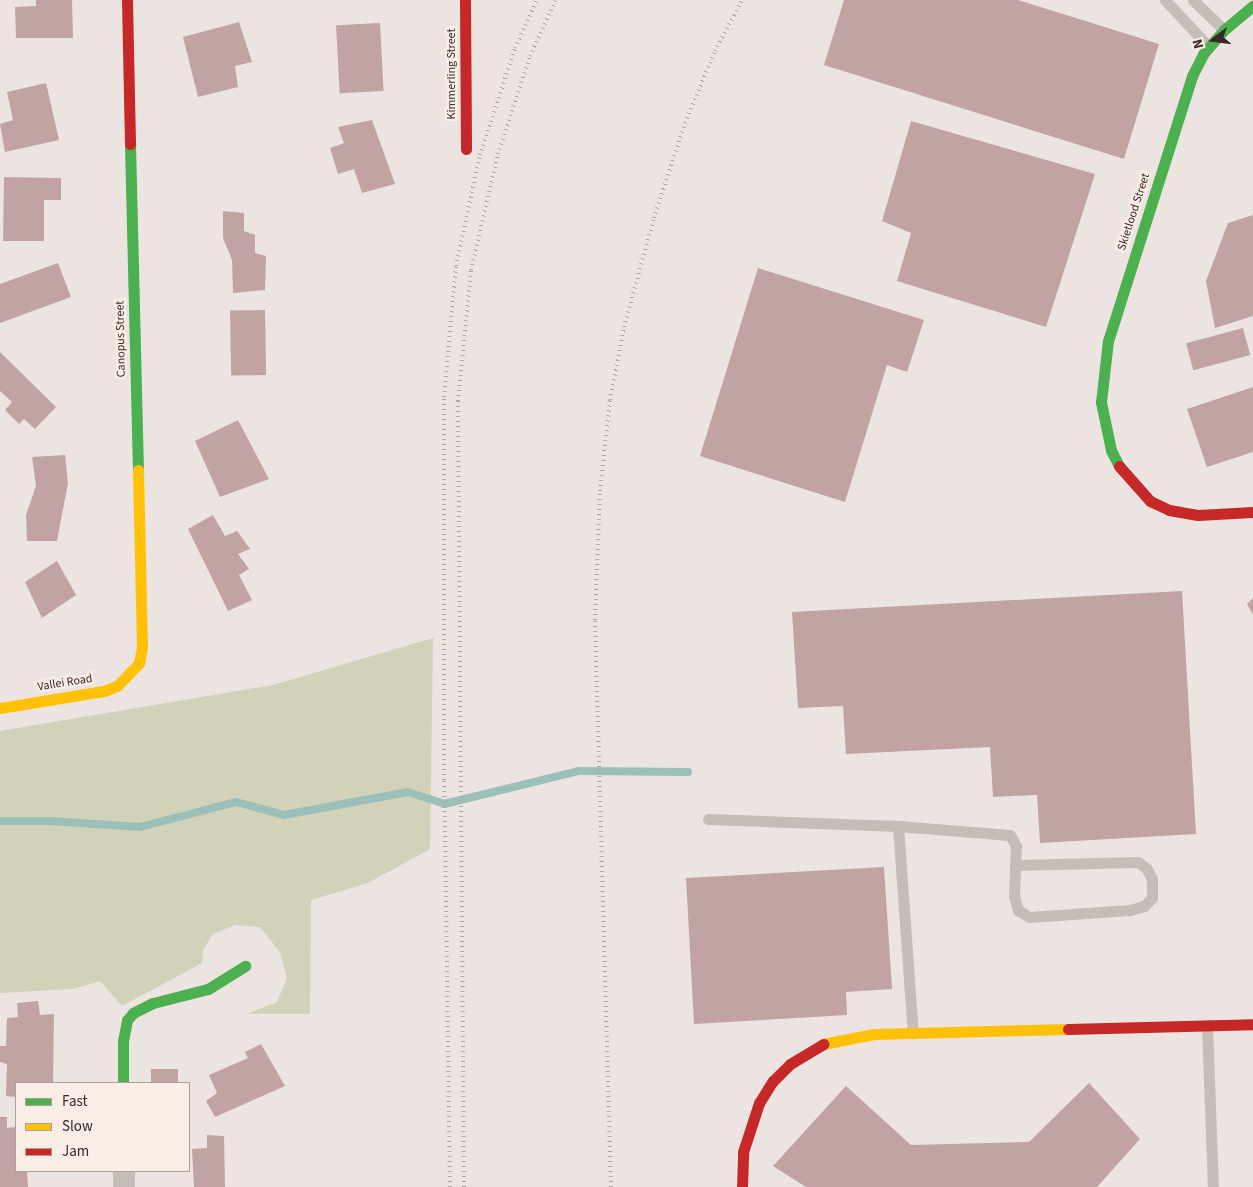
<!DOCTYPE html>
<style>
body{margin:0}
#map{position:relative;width:1253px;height:1187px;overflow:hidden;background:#ece4e0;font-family:"Source Sans 3",sans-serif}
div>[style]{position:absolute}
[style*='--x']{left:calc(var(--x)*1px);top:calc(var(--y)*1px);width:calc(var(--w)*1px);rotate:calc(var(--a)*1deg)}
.green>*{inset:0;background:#d2d1b9}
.stream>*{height:8px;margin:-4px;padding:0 4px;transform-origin:4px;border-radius:4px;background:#9bc0b9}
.building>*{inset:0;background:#c1a4a1;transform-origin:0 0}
.lane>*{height:11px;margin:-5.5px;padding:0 5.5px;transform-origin:5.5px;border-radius:5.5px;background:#c6bcb8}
.street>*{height:22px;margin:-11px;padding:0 11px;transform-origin:11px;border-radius:11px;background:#c6bcb8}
.fast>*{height:11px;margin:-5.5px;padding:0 5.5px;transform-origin:5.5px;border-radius:5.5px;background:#4caf50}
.slow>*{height:11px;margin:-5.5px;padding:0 5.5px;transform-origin:5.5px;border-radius:5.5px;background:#ffc107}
.jam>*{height:11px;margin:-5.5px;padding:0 5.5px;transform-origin:5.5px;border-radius:5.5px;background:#c62828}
.rail>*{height:4px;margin-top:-2px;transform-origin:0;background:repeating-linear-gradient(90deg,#ada6a3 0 1px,transparent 0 5px)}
span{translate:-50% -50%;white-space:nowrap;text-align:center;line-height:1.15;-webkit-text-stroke:5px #faede6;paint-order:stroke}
.street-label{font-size:12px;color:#362927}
.legend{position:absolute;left:15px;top:1082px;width:175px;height:90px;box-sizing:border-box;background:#faede6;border:1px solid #ac9f9a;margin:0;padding:6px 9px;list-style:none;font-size:15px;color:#362927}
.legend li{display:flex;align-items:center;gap:10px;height:25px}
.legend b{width:25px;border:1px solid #ac9f9a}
.north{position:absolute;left:1188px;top:15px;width:50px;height:50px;-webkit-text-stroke:4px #faede6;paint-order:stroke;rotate:255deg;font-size:14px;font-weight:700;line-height:20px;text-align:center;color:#362927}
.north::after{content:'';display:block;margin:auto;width:18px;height:22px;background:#362927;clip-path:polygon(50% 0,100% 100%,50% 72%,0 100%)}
</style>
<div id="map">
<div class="green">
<i style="clip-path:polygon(433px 638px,430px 849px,368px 883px,311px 900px,310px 1014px,246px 1014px,277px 1002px,287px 978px,280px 952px,260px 927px,235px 925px,213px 934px,203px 950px,202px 963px,122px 1006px,100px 981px,73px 989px,0 993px,0 731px,273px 685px)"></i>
</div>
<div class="stream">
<i style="--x:0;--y:821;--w:51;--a:0"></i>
<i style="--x:51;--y:821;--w:89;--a:3.9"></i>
<i style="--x:140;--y:827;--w:99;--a:-14.6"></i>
<i style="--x:236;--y:802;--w:50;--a:15.2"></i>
<i style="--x:284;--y:815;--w:126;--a:-10.5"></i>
<i style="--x:408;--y:792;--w:38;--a:18"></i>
<i style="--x:444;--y:804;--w:138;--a:-13.8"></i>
<i style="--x:578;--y:771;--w:110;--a:0.5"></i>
</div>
<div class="building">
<i style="clip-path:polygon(36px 0,72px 0,73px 38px,16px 38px,15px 7px,36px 6px)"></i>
<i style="clip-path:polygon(844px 0,1018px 0,1159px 44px,1124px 159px,824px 65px)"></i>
<i style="clip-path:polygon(239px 22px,252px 62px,235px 66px,238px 87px,198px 97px,183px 37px)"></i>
<i style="left:380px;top:23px;width:68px;height:44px;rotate:87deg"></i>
<i style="clip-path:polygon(46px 83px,59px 140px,5px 152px,0 124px,13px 120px,7px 92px)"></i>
<i style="clip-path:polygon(372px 120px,395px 184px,362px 193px,354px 169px,338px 174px,330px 148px,344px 143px,338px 127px)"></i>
<i style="clip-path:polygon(911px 121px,1095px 174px,1046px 327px,897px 281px,911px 233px,882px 221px)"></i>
<i style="clip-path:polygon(4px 177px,61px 178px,61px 200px,44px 200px,44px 241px,3px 241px)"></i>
<i style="clip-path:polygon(223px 211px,244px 213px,244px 231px,255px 235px,255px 253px,266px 256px,265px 290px,233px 293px,232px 260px,223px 238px)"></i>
<i style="clip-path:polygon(1253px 215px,1253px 316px,1215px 328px,1206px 281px,1228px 223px)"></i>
<i style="clip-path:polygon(58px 263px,71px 297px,0 323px,0 284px)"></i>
<i style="clip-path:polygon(758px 268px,924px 320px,907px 372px,887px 365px,845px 502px,700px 456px)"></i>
<i style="left:265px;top:310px;width:65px;height:35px;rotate:89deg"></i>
<i style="left:1243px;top:328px;width:28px;height:59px;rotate:75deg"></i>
<i style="clip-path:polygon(0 352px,56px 407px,35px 429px,24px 419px,19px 424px,5px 410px,12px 402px,0 391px)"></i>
<i style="clip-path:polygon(1253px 387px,1253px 452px,1207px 467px,1187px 409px)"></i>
<i style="clip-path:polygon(238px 420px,269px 479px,220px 497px,195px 441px)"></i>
<i style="clip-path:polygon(65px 455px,68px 483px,57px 541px,27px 541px,26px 515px,36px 486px,32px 457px)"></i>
<i style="clip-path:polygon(213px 515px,225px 536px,237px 531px,250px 549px,238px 554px,249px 569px,239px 575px,252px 600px,228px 611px,188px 529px)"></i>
<i style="clip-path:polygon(57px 561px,76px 595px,42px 618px,25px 582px)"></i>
<i style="clip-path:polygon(1182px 591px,1196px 834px,1040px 843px,1037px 795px,993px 797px,990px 747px,846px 754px,843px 706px,798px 708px,792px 612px)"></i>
<i style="clip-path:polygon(1253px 598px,1253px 615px,1247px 604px)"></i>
<i style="clip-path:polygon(884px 867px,892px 989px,846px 992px,847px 1015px,694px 1024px,686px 878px)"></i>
<i style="clip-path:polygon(38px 1001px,40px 1015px,54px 1014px,53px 1083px,16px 1083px,16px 1097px,6px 1096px,7px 1064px,0 1062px,0 1046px,6px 1046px,7px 1018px,18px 1017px,17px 1003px)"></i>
<i style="clip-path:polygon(261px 1044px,285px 1086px,215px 1117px,206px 1101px,217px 1093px,209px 1075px,248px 1058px,245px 1052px)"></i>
<i style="left:151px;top:1069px;width:27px;height:14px"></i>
<i style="clip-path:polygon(1089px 1083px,1140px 1139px,1097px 1187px,806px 1187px,773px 1166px,846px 1086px,911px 1145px,1029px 1142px)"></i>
<i style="clip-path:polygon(0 1117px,7px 1117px,7px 1128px,16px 1127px,16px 1171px,27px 1171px,28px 1187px,0 1187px)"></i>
<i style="clip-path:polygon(207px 1135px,224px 1136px,225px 1187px,194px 1187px,192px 1149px,207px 1148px)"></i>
</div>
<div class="lane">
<i style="--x:1165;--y:0;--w:64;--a:46.9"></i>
<i style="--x:1193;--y:0;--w:43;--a:44.1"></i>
<i style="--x:708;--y:819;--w:190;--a:2.1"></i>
<i style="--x:898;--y:826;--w:112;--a:4.6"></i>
<i style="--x:1010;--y:835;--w:13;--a:61"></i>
<i style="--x:1016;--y:846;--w:50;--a:92.3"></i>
<i style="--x:1014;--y:896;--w:15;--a:74"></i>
<i style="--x:1018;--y:910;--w:13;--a:32"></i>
<i style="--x:1029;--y:917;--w:101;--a:-4"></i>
<i style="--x:1130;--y:910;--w:15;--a:-16"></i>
<i style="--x:1144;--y:906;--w:11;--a:-45"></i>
<i style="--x:1152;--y:898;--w:19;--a:-90"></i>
<i style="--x:1152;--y:879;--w:11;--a:-117"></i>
<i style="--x:1147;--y:869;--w:11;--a:-142"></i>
<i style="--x:1138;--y:862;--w:123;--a:178.6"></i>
<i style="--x:898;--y:826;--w:208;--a:85.9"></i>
<i style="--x:1207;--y:1025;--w:162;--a:87.9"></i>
</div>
<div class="street">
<i style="--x:124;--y:1171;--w:16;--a:90"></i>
</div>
<div class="fast">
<i style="--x:130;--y:144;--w:326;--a:88.6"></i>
<i style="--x:1119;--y:466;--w:18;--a:-117"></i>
<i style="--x:1111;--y:450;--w:49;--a:-101.8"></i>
<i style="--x:1101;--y:402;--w:61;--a:-83.5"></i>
<i style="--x:1108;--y:341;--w:278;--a:-72.4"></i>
<i style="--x:1192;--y:76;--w:25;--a:-63"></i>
<i style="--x:1203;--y:54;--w:32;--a:-49"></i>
<i style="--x:1224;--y:30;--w:38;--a:-40"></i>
<i style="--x:123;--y:1083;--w:42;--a:-90"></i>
<i style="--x:123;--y:1041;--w:21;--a:-79"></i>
<i style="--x:127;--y:1020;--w:9;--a:-49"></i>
<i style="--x:133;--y:1013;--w:22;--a:-27"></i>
<i style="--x:153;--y:1003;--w:57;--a:-14.3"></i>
<i style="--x:208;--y:989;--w:44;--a:-31.9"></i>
</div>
<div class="slow">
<i style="--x:0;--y:708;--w:105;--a:-9.3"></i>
<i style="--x:104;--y:691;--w:14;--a:-21"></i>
<i style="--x:117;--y:686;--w:32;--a:-46"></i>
<i style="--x:139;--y:663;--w:16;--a:-79"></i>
<i style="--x:142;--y:647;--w:177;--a:-91.3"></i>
<i style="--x:823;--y:1044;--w:52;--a:-11.1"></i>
<i style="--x:874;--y:1034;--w:194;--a:-1.5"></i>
</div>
<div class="jam">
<i style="--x:127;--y:0;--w:144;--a:88.8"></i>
<i style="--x:465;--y:0;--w:149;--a:89.6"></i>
<i style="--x:1119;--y:466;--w:47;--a:48.5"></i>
<i style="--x:1150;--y:501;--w:21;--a:25"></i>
<i style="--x:1169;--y:510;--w:29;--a:10"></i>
<i style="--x:1198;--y:515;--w:55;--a:-3.1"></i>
<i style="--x:1068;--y:1029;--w:185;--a:-1.5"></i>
<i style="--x:742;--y:1187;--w:35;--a:-88"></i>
<i style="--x:743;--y:1152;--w:52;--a:-71.9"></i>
<i style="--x:759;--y:1103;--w:26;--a:-58"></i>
<i style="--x:773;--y:1081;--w:24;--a:-45"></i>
<i style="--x:790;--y:1064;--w:39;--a:-31"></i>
</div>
<div class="rail">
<i style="--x:450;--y:1187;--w:407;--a:-90.8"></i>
<i style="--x:444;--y:780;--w:383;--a:-90"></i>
<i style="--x:444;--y:397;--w:132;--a:-84.8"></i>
<i style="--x:456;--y:266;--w:114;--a:-77.8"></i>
<i style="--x:480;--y:155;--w:113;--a:-71.9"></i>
<i style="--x:515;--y:48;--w:53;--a:-65.4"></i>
<i style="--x:464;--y:1187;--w:786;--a:-90.44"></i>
<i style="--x:458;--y:401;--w:132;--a:-84.3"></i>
<i style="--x:471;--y:270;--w:119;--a:-76.9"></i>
<i style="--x:498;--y:154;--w:103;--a:-71.9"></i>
<i style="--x:530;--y:56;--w:62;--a:-65.1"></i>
<i style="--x:611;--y:1187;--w:567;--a:-91.62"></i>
<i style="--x:595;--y:620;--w:129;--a:-87.8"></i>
<i style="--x:600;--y:491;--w:92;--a:-83.7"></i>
<i style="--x:610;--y:400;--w:74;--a:-79.1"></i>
<i style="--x:624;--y:327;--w:113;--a:-74.6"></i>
<i style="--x:654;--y:218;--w:100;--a:-71.9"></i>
<i style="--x:685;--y:123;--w:78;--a:-67.4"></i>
<i style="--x:715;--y:51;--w:58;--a:-62.1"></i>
</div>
<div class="street-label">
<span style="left:452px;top:74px;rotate:-90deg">Kimmerling Street</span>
<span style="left:1134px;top:212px;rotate:-72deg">Skietlood Street</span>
<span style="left:121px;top:339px;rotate:-91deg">Canopus Street</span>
<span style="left:65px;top:683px;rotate:-9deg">Vallei Road</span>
</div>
<ul class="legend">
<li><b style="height:6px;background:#4caf50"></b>Fast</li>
<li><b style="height:6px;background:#ffc107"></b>Slow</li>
<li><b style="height:6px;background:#c62828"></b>Jam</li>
</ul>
<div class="north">N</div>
</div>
